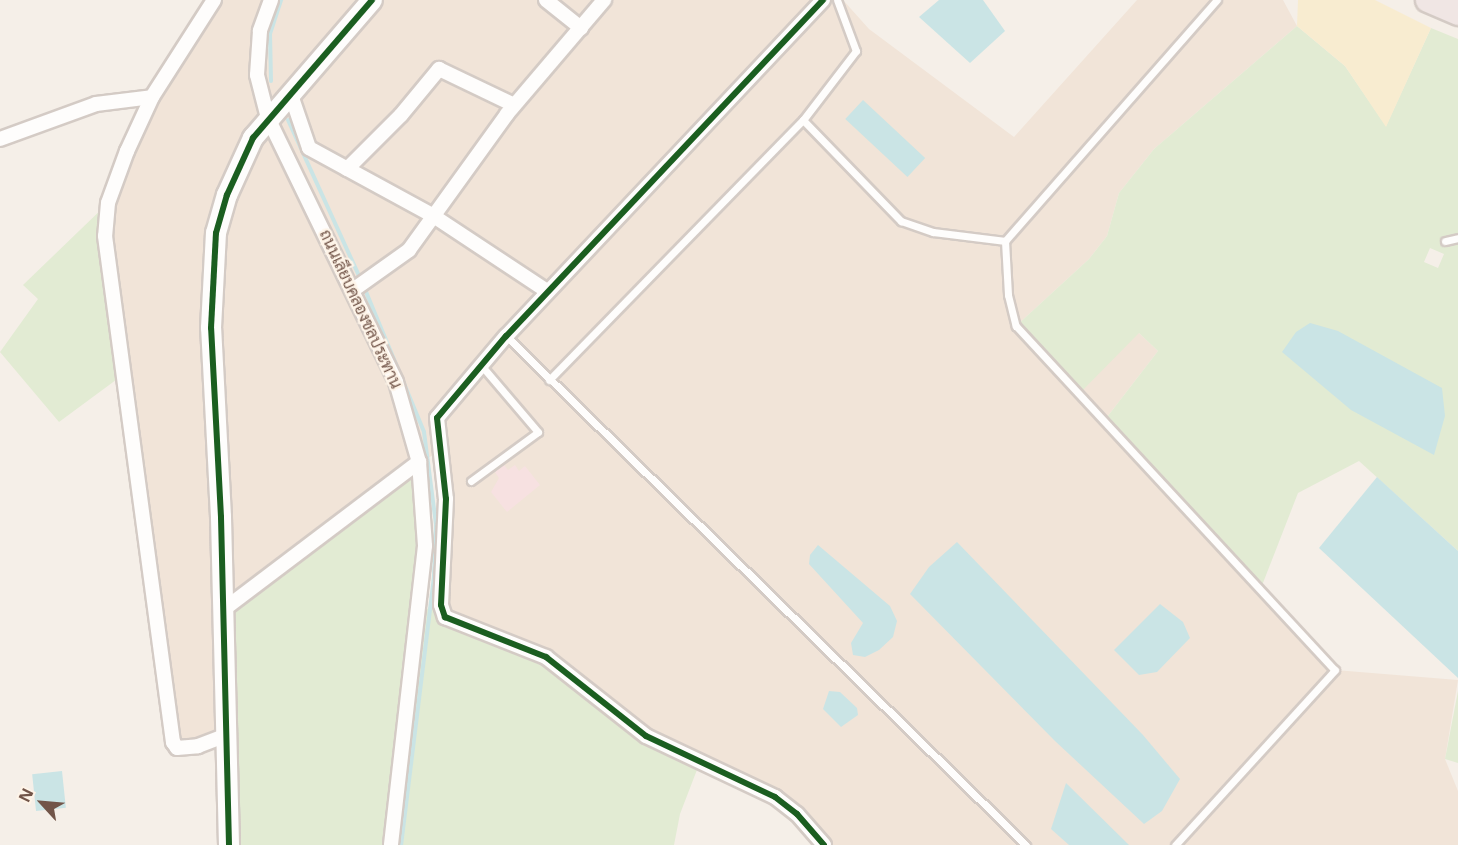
<!DOCTYPE html>
<meta charset="utf-8">
<style>
body{margin:0}
#map{position:relative;width:1458px;height:845px;overflow:hidden;background:#f5efe8;font-family:"Noto Sans",Sarabun,sans-serif}
div>[style]{position:absolute}
[style*='--x']{left:calc(var(--x)*1px);top:calc(var(--y)*1px);width:calc(var(--w)*1px);rotate:calc(var(--a)*1deg)}
.residential>*{inset:0;background:#f1e4d8}
.medical>*{inset:0;background:#f7e1e1}
.green>*{inset:0;background:#e2ebd3}
.sand>*{inset:0;background:#f8ecd0}
.water>*{inset:0;background:#cae4e5;transform-origin:0 0}
.stream>*{height:4px;margin:-2px;padding:0 2px;transform-origin:2px;border-radius:2px;background:#cae4e5}
.roads{filter:drop-shadow(2px 0 #d4cbc5) drop-shadow(-2px 0 #d4cbc5) drop-shadow(0 2px #d4cbc5) drop-shadow(0 -2px #d4cbc5)}
.lane>*{height:7px;margin:-3.5px;padding:0 3.5px;transform-origin:3.5px;border-radius:3.5px;background:#fefdfc}
.street>*{height:14px;margin:-7px;padding:0 7px;transform-origin:7px;border-radius:7px;background:#fefdfc}
.secondary>*{height:20px;margin:-10px;padding:0 10px;transform-origin:10px;border-radius:10px;background:#fefdfc}
.highway>*{height:24px;margin:-12px;padding:0 12px;transform-origin:12px;border-radius:12px;background:#f0e6e4}
.cycleway>*{height:6px;margin:-3px;padding:0 3px;transform-origin:3px;border-radius:3px;background:#1b5e20}
span{translate:-50% -50%;white-space:nowrap;text-align:center;line-height:1.15;-webkit-text-stroke:4.5px #fef4e8;paint-order:stroke}
.street-label{font-size:16px;color:#725549}
.north{position:absolute;left:12px;top:773px;width:60px;height:60px;-webkit-text-stroke:4px #fef4e8;paint-order:stroke;rotate:296deg;font-size:16px;font-weight:700;line-height:24px;text-align:center;color:#725549}
.north::after{content:'';display:block;margin:auto;width:21px;height:27px;background:#725549;clip-path:polygon(50% 0,100% 100%,50% 72%,0 100%)}
</style>
<div id="map">
<div class="residential">
<i style="clip-path:polygon(214px 0,843px 0,869px 29px,1014px 137px,1137px 0,1283px 0,1297px 26px,1154px 149px,1119px 193px,1107px 236px,1089px 259px,1016px 326px,1139px 333px,1158px 351px,1104px 421px,1335px 670px,1458px 680px,1445px 759px,1458px 791px,1458px 845px,824px 845px,797px 814px,445px 617px,440px 452px,419px 462px,224px 736px,177px 748px,105px 236px,127px 151px)"></i>
</div>
<div class="medical">
<i style="clip-path:polygon(504px 465px,508px 470px,515px 465px,519px 471px,525px 466px,540px 485px,507px 512px,491px 492px,499px 478px,495px 472px)"></i>
</div>
<div class="green">
<i style="clip-path:polygon(evenodd,1297px 26px,1345px 66px,1386px 126px,1431px 28px,1458px 39px,1458px 551px,1359px 461px,1298px 493px,1261px 588px,1104px 421px,1158px 351px,1139px 333px,1078px 395px,1016px 326px,1089px 259px,1107px 236px,1119px 193px,1154px 149px,1297px 26px,1430px 248px,1444px 254px,1438px 268px,1424px 262px,1430px 248px)"></i>
<i style="clip-path:polygon(108px 203px,124px 374px,59px 422px,0 352px,38px 299px,23px 285px)"></i>
<i style="clip-path:polygon(419px 462px,420px 619px,431px 604px,441px 605px,442px 613px,517px 644px,613px 709px,700px 762px,680px 814px,674px 845px,229px 845px,223px 610px)"></i>
<i style="clip-path:polygon(1458px 691px,1458px 763px,1445px 759px)"></i>
</div>
<div class="sand">
<i style="clip-path:polygon(1298px 0,1375px 0,1431px 28px,1386px 127px,1345px 66px,1297px 26px)"></i>
</div>
<div class="water">
<i style="clip-path:polygon(939px 0,983px 0,1005px 31px,970px 63px,919px 17px)"></i>
<i style="left:863px;top:100px;width:85px;height:26px;rotate:43deg"></i>
<i style="clip-path:polygon(1310px 323px,1338px 331px,1442px 388px,1445px 416px,1434px 455px,1351px 410px,1282px 352px,1296px 332px)"></i>
<i style="clip-path:polygon(1377px 477px,1458px 551px,1458px 678px,1319px 548px)"></i>
<i style="clip-path:polygon(957px 542px,1143px 735px,1180px 779px,1162px 811px,1144px 824px,1055px 741px,910px 594px,929px 567px)"></i>
<i style="clip-path:polygon(818px 545px,890px 606px,897px 621px,893px 637px,879px 650px,865px 657px,853px 655px,851px 643px,863px 623px,809px 564px,810px 555px)"></i>
<i style="clip-path:polygon(1160px 604px,1183px 622px,1190px 638px,1157px 672px,1139px 675px,1114px 650px)"></i>
<i style="clip-path:polygon(829px 691px,840px 692px,857px 708px,858px 715px,841px 727px,823px 709px)"></i>
<i style="left:62px;top:771px;width:37px;height:30px;rotate:84deg"></i>
<i style="clip-path:polygon(1066px 783px,1129px 845px,1069px 845px,1051px 829px)"></i>
</div>
<div class="stream">
<i style="--x:271;--y:81;--w:47;--a:-91.2"></i>
<i style="--x:270;--y:34;--w:36;--a:-72"></i>
<i style="--x:288;--y:120;--w:176;--a:65.5"></i>
<i style="--x:364;--y:287;--w:157;--a:67.5"></i>
<i style="--x:424;--y:432;--w:93;--a:82.6"></i>
<i style="--x:436;--y:524;--w:53;--a:92.2"></i>
<i style="--x:434;--y:577;--w:270;--a:97"></i>
</div>
<div class="roads">
<div class="lane">
<i style="--x:803;--y:120;--w:141;--a:45.9"></i>
<i style="--x:901;--y:221;--w:34;--a:19"></i>
<i style="--x:933;--y:232;--w:73;--a:7.1"></i>
<i style="--x:1005;--y:241;--w:54;--a:86.8"></i>
<i style="--x:1008;--y:295;--w:32;--a:76"></i>
<i style="--x:1016;--y:326;--w:469;--a:47.2"></i>
<i style="--x:1335;--y:670;--w:237;--a:132.4"></i>
<i style="--x:1005;--y:241;--w:321;--a:-48.7"></i>
<i style="--x:1445;--y:241;--w:13;--a:-13"></i>
<i style="--x:506;--y:336;--w:728;--a:44.39"></i>
<i style="--x:549;--y:380;--w:363;--a:-45.7"></i>
<i style="--x:803;--y:120;--w:87;--a:-52.5"></i>
<i style="--x:856;--y:51;--w:54;--a:-110.4"></i>
<i style="--x:471;--y:481;--w:83;--a:-36.2"></i>
<i style="--x:538;--y:432;--w:88;--a:-130.4"></i>
</div>
<div class="street">
<i style="--x:214;--y:0;--w:115;--a:122.6"></i>
<i style="--x:152;--y:97;--w:60;--a:114.8"></i>
<i style="--x:127;--y:151;--w:55;--a:110.1"></i>
<i style="--x:108;--y:203;--w:33;--a:95"></i>
<i style="--x:105;--y:236;--w:511;--a:82.35"></i>
<i style="--x:173;--y:742;--w:7;--a:56"></i>
<i style="--x:177;--y:748;--w:21;--a:-5"></i>
<i style="--x:198;--y:746;--w:28;--a:-21"></i>
<i style="--x:271;--y:0;--w:33;--a:110"></i>
<i style="--x:260;--y:31;--w:44;--a:93.9"></i>
<i style="--x:257;--y:75;--w:44;--a:75.7"></i>
<i style="--x:268;--y:118;--w:293;--a:64.1"></i>
<i style="--x:396;--y:382;--w:83;--a:74"></i>
<i style="--x:419;--y:462;--w:84;--a:85.9"></i>
<i style="--x:425;--y:546;--w:301;--a:96.5"></i>
<i style="--x:546;--y:0;--w:45;--a:38.7"></i>
<i style="--x:823;--y:0;--w:462;--a:133.3"></i>
<i style="--x:506;--y:336;--w:107;--a:130.1"></i>
<i style="--x:437;--y:418;--w:81;--a:83.7"></i>
<i style="--x:446;--y:499;--w:106;--a:92.7"></i>
<i style="--x:441;--y:605;--w:13;--a:72"></i>
<i style="--x:445;--y:617;--w:109;--a:21.6"></i>
<i style="--x:546;--y:657;--w:127;--a:38.3"></i>
<i style="--x:646;--y:736;--w:143;--a:25.3"></i>
<i style="--x:775;--y:797;--w:28;--a:38"></i>
<i style="--x:797;--y:814;--w:41;--a:48.9"></i>
<i style="--x:291;--y:95;--w:56;--a:71.2"></i>
<i style="--x:309;--y:148;--w:140;--a:28.6"></i>
<i style="--x:432;--y:215;--w:138;--a:33.5"></i>
<i style="--x:0;--y:139;--w:102;--a:-20"></i>
<i style="--x:96;--y:104;--w:56;--a:-7.1"></i>
<i style="--x:347;--y:169;--w:76;--a:-45"></i>
<i style="--x:401;--y:115;--w:60;--a:-50.4"></i>
<i style="--x:439;--y:69;--w:83;--a:25.6"></i>
<i style="--x:353;--y:290;--w:69;--a:-35.5"></i>
<i style="--x:409;--y:250;--w:168;--a:-54.2"></i>
<i style="--x:507;--y:114;--w:150;--a:-49.6"></i>
<i style="--x:223;--y:610;--w:246;--a:-37.1"></i>
</div>
<div class="secondary">
<i style="--x:229;--y:845;--w:328;--a:-91.4"></i>
<i style="--x:221;--y:517;--w:189;--a:-93"></i>
<i style="--x:211;--y:328;--w:95;--a:-87"></i>
<i style="--x:216;--y:233;--w:40;--a:-74"></i>
<i style="--x:227;--y:195;--w:63;--a:-65.5"></i>
<i style="--x:253;--y:138;--w:182;--a:-49.2"></i>
</div>
<div class="highway">
<i style="--x:1428;--y:0;--w:33;--a:23"></i>
</div>
</div>
<div class="cycleway">
<i style="--x:823;--y:0;--w:462;--a:133.3"></i>
<i style="--x:506;--y:336;--w:107;--a:130.1"></i>
<i style="--x:437;--y:418;--w:81;--a:83.7"></i>
<i style="--x:446;--y:499;--w:106;--a:92.7"></i>
<i style="--x:441;--y:605;--w:13;--a:72"></i>
<i style="--x:445;--y:617;--w:109;--a:21.6"></i>
<i style="--x:546;--y:657;--w:127;--a:38.3"></i>
<i style="--x:646;--y:736;--w:143;--a:25.3"></i>
<i style="--x:775;--y:797;--w:28;--a:38"></i>
<i style="--x:797;--y:814;--w:41;--a:48.9"></i>
<i style="--x:229;--y:845;--w:328;--a:-91.4"></i>
<i style="--x:221;--y:517;--w:189;--a:-93"></i>
<i style="--x:211;--y:328;--w:95;--a:-87"></i>
<i style="--x:216;--y:233;--w:40;--a:-74"></i>
<i style="--x:227;--y:195;--w:63;--a:-65.5"></i>
<i style="--x:253;--y:138;--w:182;--a:-49.2"></i>
</div>
<div class="street-label">
<span style="left:361px;top:309px;rotate:65deg">ถนนเลียบคลองชลประทาน</span>
</div>
<div class="north">N</div>
</div>
